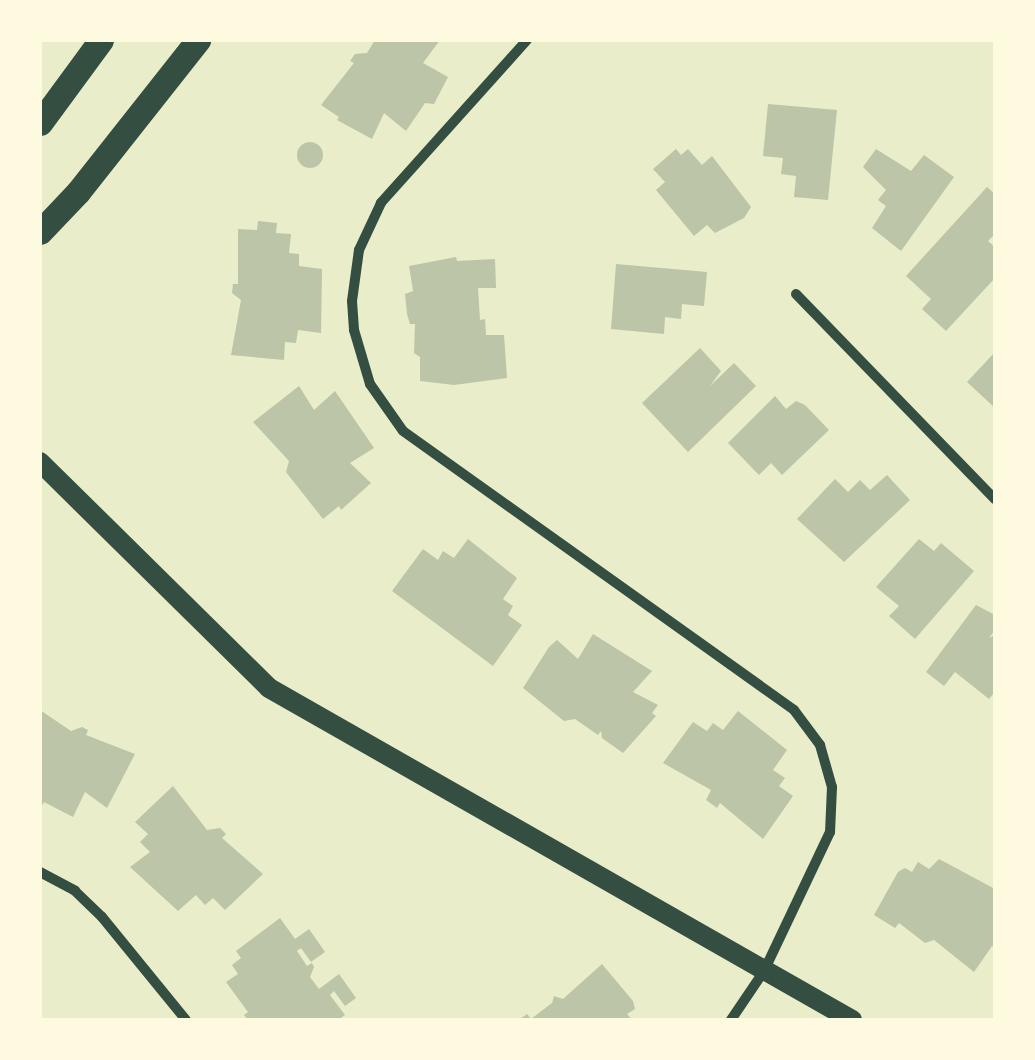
<!DOCTYPE html>
<style>
body{margin:0}
#map{position:relative;width:1035px;height:1060px;overflow:hidden;background:#e9edc9;font-family:"Nunito Sans",sans-serif}
div>[style]{position:absolute}
[style*='--x']{left:calc(var(--x)*1px);top:calc(var(--y)*1px);width:calc(var(--w)*1px);rotate:calc(var(--a)*1deg)}
.building>*{inset:0;background:#bcc5a7}
.round{border-radius:50%}
.minor>*{height:10px;margin:-5px;padding:0 5px;transform-origin:5px;border-radius:5px;background:#344e41}
.secondary>*{height:20px;margin:-10px;padding:0 10px;transform-origin:10px;border-radius:10px;background:#344e41}
.primary>*{height:25px;margin:-12.5px;padding:0 12.5px;transform-origin:12.5px;border-radius:12.5px;background:#344e41}
span{translate:-50% -50%;white-space:nowrap;text-align:center;line-height:1.15;-webkit-text-stroke:8px #fefae0;paint-order:stroke}
.frame{position:absolute;inset:0;border:42px solid #fefae0;pointer-events:none}
</style>
<div id="map">
<div class="building">
<i style="clip-path:polygon(375px 40px,440px 40px,423px 63px,448px 77px,434px 104px,425px 103px,406px 131px,384px 113px,372px 139px,337px 120px,339px 117px,321px 105px,354px 63px,350px 61px,355px 54px,367px 53px)"></i>
<i style="clip-path:polygon(768px 104px,837px 110px,828px 200px,794px 197px,796px 176px,781px 174px,783px 158px,763px 156px)"></i>
<i class="round" style="left:297px;top:142px;width:26px;height:26px"></i>
<i style="clip-path:polygon(676px 149px,681px 155px,688px 149px,702px 165px,712px 156px,751px 207px,744px 218px,715px 233px,707px 225px,694px 236px,656px 190px,665px 182px,653px 169px)"></i>
<i style="clip-path:polygon(876px 149px,911px 171px,924px 155px,954px 177px,901px 251px,872px 228px,886px 206px,878px 200px,886px 190px,863px 167px)"></i>
<i style="clip-path:polygon(987px 187px,995px 194px,995px 234px,988px 241px,995px 247px,995px 278px,946px 331px,922px 309px,931px 299px,906px 276px)"></i>
<i style="clip-path:polygon(258px 221px,277px 223px,276px 233px,291px 234px,289px 253px,299px 254px,299px 266px,322px 269px,321px 333px,298px 330px,296px 343px,285px 342px,284px 360px,231px 355px,241px 300px,232px 293px,233px 284px,238px 284px,238px 229px,257px 230px)"></i>
<i style="clip-path:polygon(456px 257px,457px 261px,495px 259px,496px 288px,478px 288px,480px 320px,485px 319px,486px 335px,504px 335px,507px 378px,454px 385px,420px 381px,420px 357px,414px 353px,415px 324px,410px 324px,407px 314px,405px 294px,413px 291px,409px 266px)"></i>
<i style="clip-path:polygon(616px 264px,707px 272px,704px 306px,682px 304px,681px 319px,665px 317px,664px 334px,611px 329px)"></i>
<i style="clip-path:polygon(700px 348px,721px 371px,710px 386px,734px 363px,756px 386px,688px 452px,642px 403px)"></i>
<i style="clip-path:polygon(995px 352px,995px 408px,967px 382px)"></i>
<i style="clip-path:polygon(299px 386px,314px 410px,335px 391px,374px 448px,350px 463px,371px 483px,341px 510px,339px 506px,323px 519px,286px 472px,289px 461px,253px 422px)"></i>
<i style="clip-path:polygon(775px 396px,786px 409px,796px 401px,805px 405px,829px 430px,782px 475px,771px 463px,759px 475px,728px 443px)"></i>
<i style="clip-path:polygon(887px 475px,910px 500px,844px 562px,797px 519px,835px 479px,848px 492px,860px 480px,870px 490px)"></i>
<i style="clip-path:polygon(468px 539px,517px 578px,503px 599px,513px 606px,508px 615px,522px 625px,493px 666px,392px 591px,423px 549px,438px 560px,443px 551px,454px 558px)"></i>
<i style="clip-path:polygon(919px 539px,934px 551px,941px 543px,974px 571px,915px 639px,889px 616px,899px 606px,876px 587px)"></i>
<i style="clip-path:polygon(976px 605px,995px 615px,995px 630px,989px 638px,995px 635px,995px 692px,989px 699px,955px 672px,944px 686px,926px 672px)"></i>
<i style="clip-path:polygon(593px 634px,652px 671px,633px 692px,658px 705px,652px 713px,656px 716px,623px 753px,602px 738px,601px 731px,598px 735px,575px 719px,564px 721px,523px 688px,549px 647px,557px 640px,578px 659px)"></i>
<i style="clip-path:polygon(40px 710px,71px 731px,82px 727px,88px 730px,86px 735px,135px 754px,107px 808px,85px 792px,73px 817px,44px 802px,40px 809px)"></i>
<i style="clip-path:polygon(738px 711px,787px 750px,773px 770px,785px 778px,779px 786px,793px 796px,763px 839px,720px 803px,717px 808px,706px 800px,711px 790px,663px 763px,693px 722px,707px 731px,713px 723px,723px 730px)"></i>
<i style="clip-path:polygon(173px 786px,207px 830px,220px 828px,226px 834px,222px 838px,263px 874px,225px 910px,213px 898px,205px 905px,196px 895px,178px 911px,130px 867px,150px 852px,140px 842px,148px 834px,135px 822px)"></i>
<i style="clip-path:polygon(939px 859px,995px 889px,995px 948px,992px 946px,974px 972px,934px 940px,925px 943px,899px 923px,895px 928px,874px 915px,898px 872px,905px 868px,912px 872px,918px 862px,929px 869px)"></i>
<i style="clip-path:polygon(280px 918px,295px 939px,309px 929px,325px 952px,311px 962px,301px 948px,297px 951px,307px 966px,312px 963px,314px 967px,310px 977px,319px 989px,339px 974px,356px 998px,345px 1006px,334px 991px,330px 995px,345px 1015px,338px 1020px,248px 1020px,244px 1015px,248px 1012px,226px 982px,238px 974px,232px 965px,241px 958px,236px 951px)"></i>
<i style="clip-path:polygon(602px 964px,633px 1001px,635px 1009px,627px 1014px,632px 1020px,519px 1020px,527px 1014px,531px 1019px,552px 1003px,554px 996px,563px 999px)"></i>
</div>
<div class="minor">
<i style="--x:527;--y:40;--w:219;--a:131.9"></i>
<i style="--x:381;--y:203;--w:52;--a:115.1"></i>
<i style="--x:359;--y:250;--w:51;--a:97.8"></i>
<i style="--x:352;--y:301;--w:29;--a:86"></i>
<i style="--x:354;--y:330;--w:56;--a:73.5"></i>
<i style="--x:370;--y:384;--w:57;--a:54.9"></i>
<i style="--x:403;--y:431;--w:480;--a:35.5"></i>
<i style="--x:794;--y:710;--w:44;--a:53.4"></i>
<i style="--x:820;--y:745;--w:44;--a:74.1"></i>
<i style="--x:832;--y:787;--w:45;--a:92.5"></i>
<i style="--x:830;--y:832;--w:154;--a:115.4"></i>
<i style="--x:764;--y:971;--w:59;--a:124"></i>
<i style="--x:796;--y:294;--w:286;--a:45.9"></i>
<i style="--x:40;--y:872;--w:40;--a:28"></i>
<i style="--x:75;--y:891;--w:37;--a:44"></i>
<i style="--x:102;--y:917;--w:133;--a:50.8"></i>
</div>
<div class="secondary">
<i style="--x:40;--y:462;--w:322;--a:44.6"></i>
<i style="--x:269;--y:688;--w:671;--a:29.66"></i>
</div>
<div class="primary">
<i style="--x:40;--y:123;--w:103;--a:-53.7"></i>
<i style="--x:40;--y:232;--w:55;--a:-46.5"></i>
<i style="--x:78;--y:192;--w:194;--a:-51.7"></i>
</div>
<div class="frame"></div>
</div>
